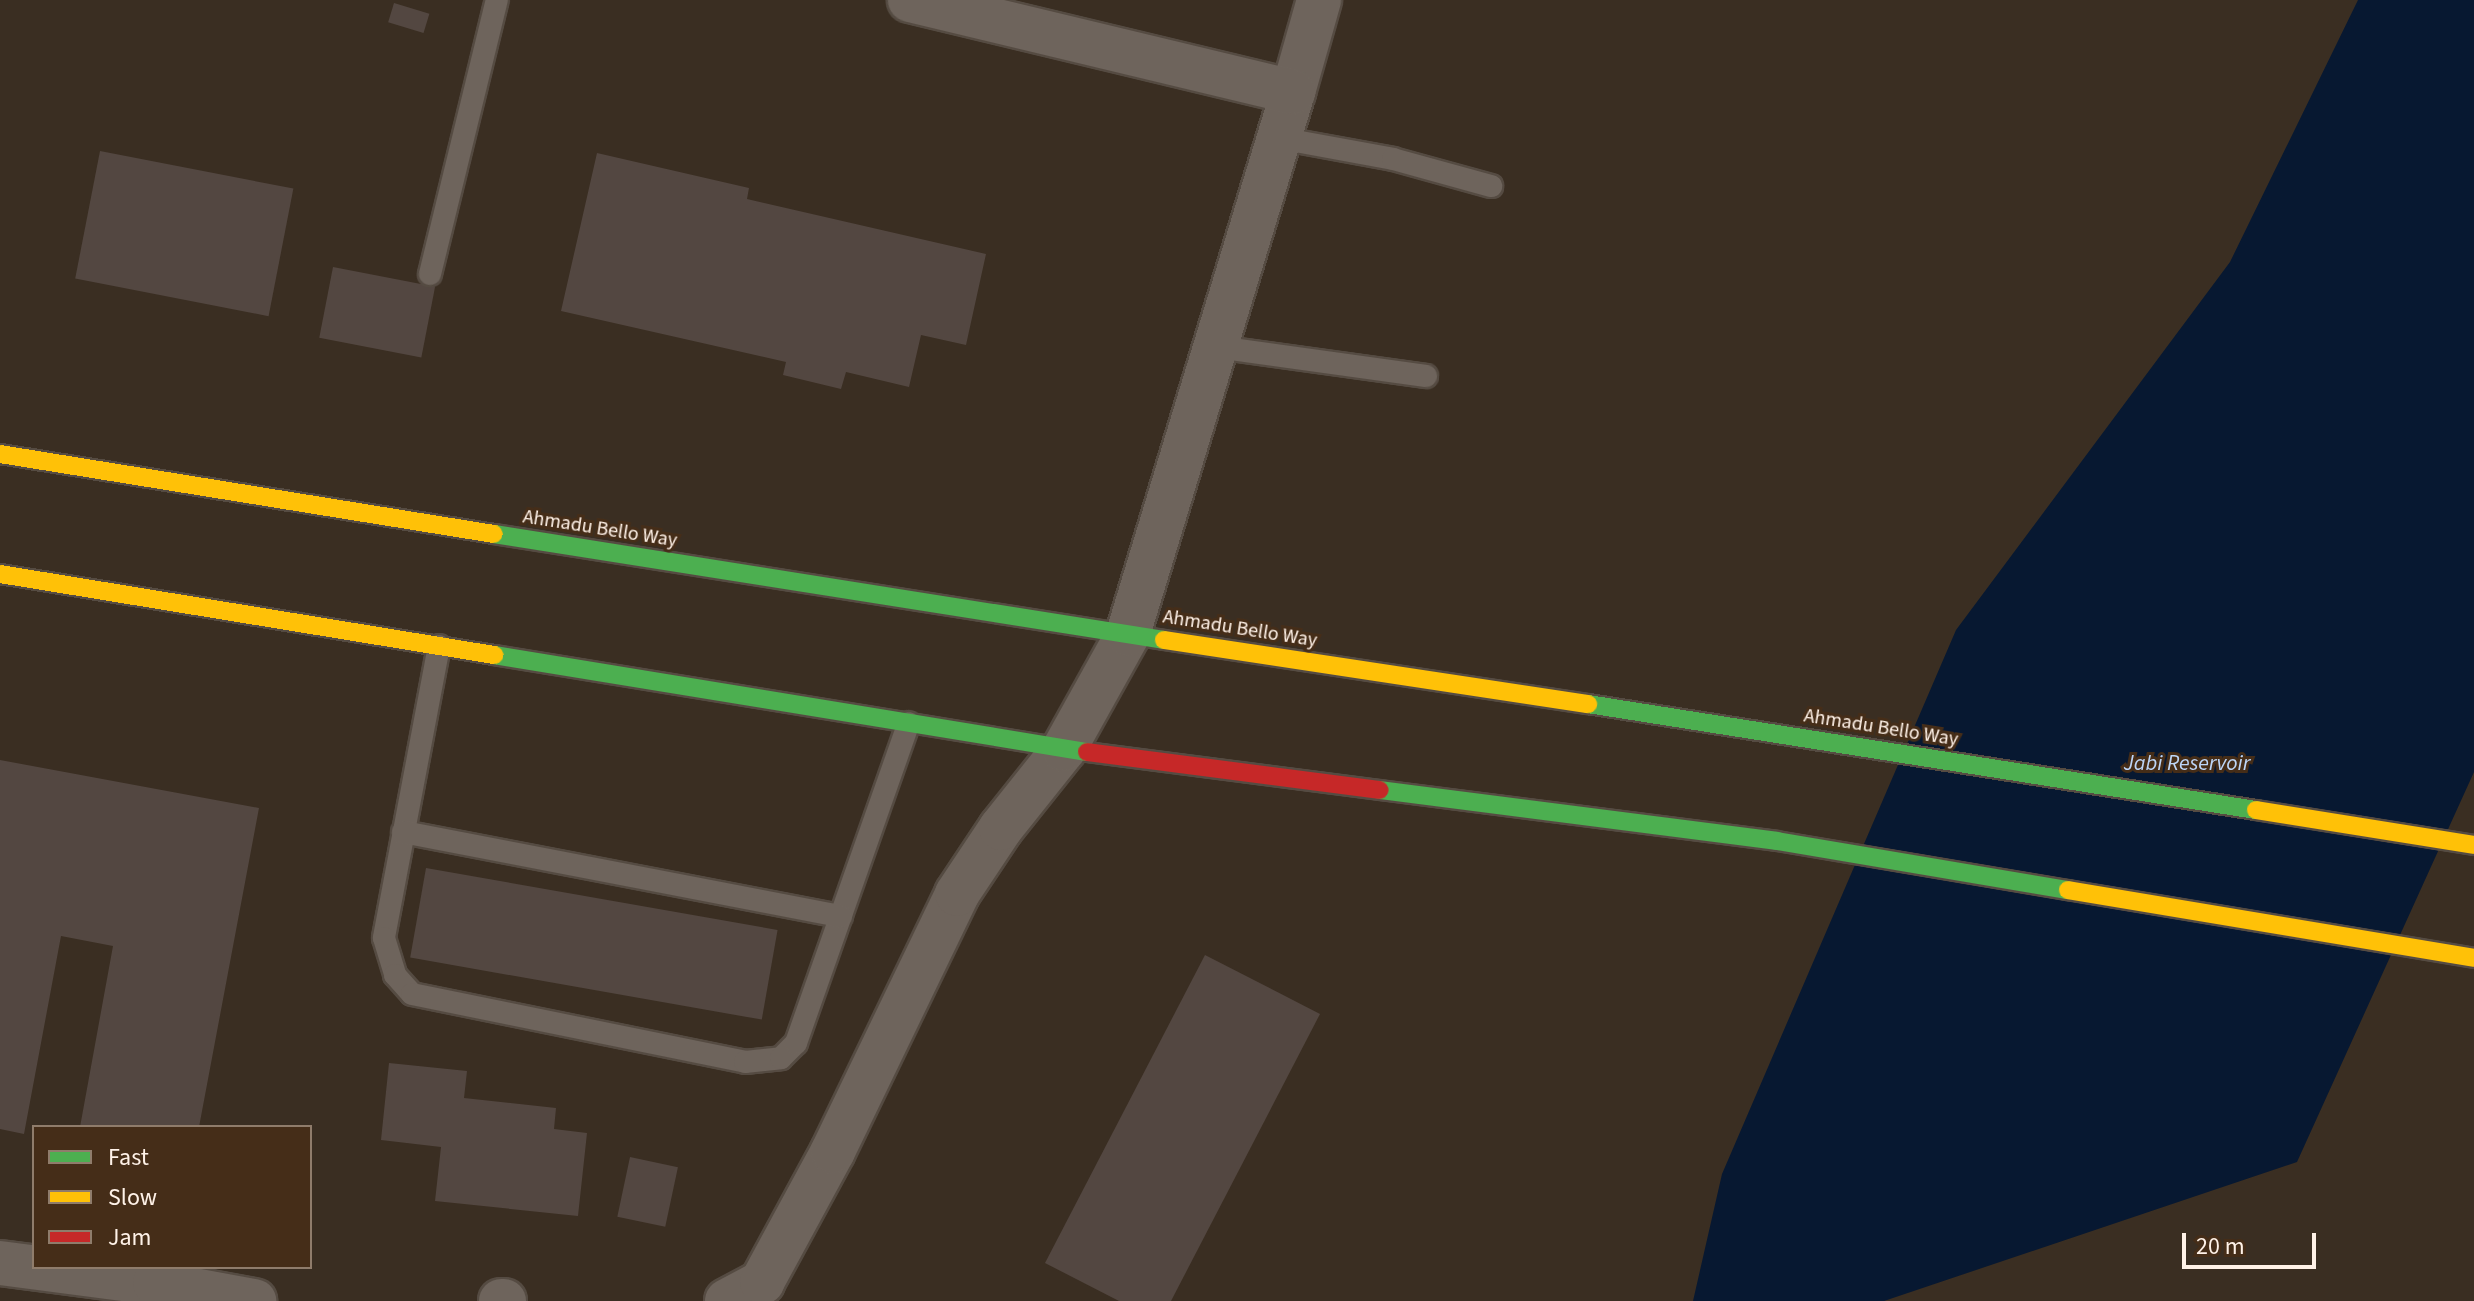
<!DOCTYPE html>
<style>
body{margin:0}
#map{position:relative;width:2474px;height:1301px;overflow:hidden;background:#3a2e22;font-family:"Source Sans 3",sans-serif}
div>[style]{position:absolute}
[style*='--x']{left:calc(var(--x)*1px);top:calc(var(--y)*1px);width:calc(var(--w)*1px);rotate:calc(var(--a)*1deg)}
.water>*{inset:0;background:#071831}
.building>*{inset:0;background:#534741;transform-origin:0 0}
.roads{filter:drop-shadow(2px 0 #554b42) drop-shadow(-2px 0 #554b42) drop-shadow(0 2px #554b42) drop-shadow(0 -2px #554b42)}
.lane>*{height:22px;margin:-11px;padding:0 11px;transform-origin:11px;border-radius:11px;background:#6e645c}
.street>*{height:44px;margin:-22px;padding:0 22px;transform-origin:22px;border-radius:22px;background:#6e645c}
.fast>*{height:18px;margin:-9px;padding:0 9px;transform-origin:9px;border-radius:9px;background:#4caf50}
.slow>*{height:18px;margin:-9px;padding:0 9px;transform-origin:9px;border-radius:9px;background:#ffc107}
.jam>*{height:18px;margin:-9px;padding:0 9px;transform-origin:9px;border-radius:9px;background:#c62828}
span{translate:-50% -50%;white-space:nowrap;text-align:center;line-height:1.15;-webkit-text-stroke:6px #452d18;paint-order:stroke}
.street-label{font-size:20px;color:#fff2e8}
.water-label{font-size:22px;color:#bdd6f8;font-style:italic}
.legend{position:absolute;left:32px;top:1125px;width:280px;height:144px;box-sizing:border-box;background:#452d18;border:2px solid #8f7c6b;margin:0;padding:10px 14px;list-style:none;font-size:24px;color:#fff2e8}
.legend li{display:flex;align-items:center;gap:16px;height:40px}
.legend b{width:40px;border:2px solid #8f7c6b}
.scale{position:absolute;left:2182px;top:1233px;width:134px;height:36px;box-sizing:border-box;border:4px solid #fff2e8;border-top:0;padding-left:10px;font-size:24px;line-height:28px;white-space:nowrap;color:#fff2e8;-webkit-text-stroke:6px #452d18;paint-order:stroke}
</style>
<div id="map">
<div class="water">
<i style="clip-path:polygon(2358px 0,2474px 0,2474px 772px,2297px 1162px,1884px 1301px,1693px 1301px,1722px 1174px,1956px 630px,2230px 262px)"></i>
</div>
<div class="building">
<i style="left:394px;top:3px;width:37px;height:20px;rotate:17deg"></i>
<i style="left:100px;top:151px;width:197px;height:130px;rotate:11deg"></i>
<i style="clip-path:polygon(597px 153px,749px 188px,747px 199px,986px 254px,966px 345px,921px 335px,909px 387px,846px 372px,841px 389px,783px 375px,786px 362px,561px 311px)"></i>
<i style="left:333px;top:267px;width:104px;height:72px;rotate:11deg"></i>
<i style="clip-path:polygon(0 760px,259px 808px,199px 1127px,80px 1127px,113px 946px,61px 936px,24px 1134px,0 1129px)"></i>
<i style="left:426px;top:868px;width:357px;height:91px;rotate:10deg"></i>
<i style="clip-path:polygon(1205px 955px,1320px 1014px,1171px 1301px,1119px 1301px,1045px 1263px)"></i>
<i style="clip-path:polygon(389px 1063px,467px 1071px,464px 1098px,556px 1108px,554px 1129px,587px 1133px,578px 1216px,435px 1201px,441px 1147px,381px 1140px)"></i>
<i style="left:630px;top:1157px;width:49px;height:61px;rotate:12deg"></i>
</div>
<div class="roads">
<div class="lane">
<i style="--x:1279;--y:138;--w:116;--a:10.4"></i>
<i style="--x:1393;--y:159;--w:102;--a:15.4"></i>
<i style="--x:430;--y:274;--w:282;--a:-76.3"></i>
<i style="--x:1217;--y:347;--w:211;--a:7.9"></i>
<i style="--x:439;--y:646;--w:297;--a:100.7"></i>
<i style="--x:384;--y:938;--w:39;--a:73"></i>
<i style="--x:395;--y:975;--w:25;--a:48"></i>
<i style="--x:412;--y:994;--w:340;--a:11.5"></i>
<i style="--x:745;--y:1062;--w:36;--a:-6"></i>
<i style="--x:781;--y:1058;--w:21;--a:-45"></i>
<i style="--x:796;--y:1043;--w:339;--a:-70.6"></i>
<i style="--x:403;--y:832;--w:446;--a:10.9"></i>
</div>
<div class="street">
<i style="--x:1293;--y:92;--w:96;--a:-74.2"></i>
<i style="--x:0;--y:1263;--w:156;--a:7.4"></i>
<i style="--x:155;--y:1283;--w:101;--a:10.3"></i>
<i style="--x:501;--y:1301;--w:3;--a:0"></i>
<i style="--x:727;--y:1301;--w:40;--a:-28"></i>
<i style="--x:762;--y:1282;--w:149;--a:-61.5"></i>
<i style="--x:833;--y:1151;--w:285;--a:-64.2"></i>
<i style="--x:957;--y:894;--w:79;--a:-56.3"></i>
<i style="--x:1001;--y:828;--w:101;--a:-51.4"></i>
<i style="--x:1064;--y:749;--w:132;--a:-60.9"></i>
<i style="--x:1128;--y:634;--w:567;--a:-73.07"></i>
<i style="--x:1293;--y:92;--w:394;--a:-166.5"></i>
</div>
<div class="fast">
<i style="--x:494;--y:534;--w:678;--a:8.99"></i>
<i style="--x:494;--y:655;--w:601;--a:9.29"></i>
<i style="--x:1588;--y:704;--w:676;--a:9.02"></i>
<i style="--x:1380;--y:790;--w:400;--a:7.3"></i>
<i style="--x:1777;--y:841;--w:295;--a:9.6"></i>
</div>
<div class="slow">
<i style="--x:0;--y:454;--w:500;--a:9.2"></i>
<i style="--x:0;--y:574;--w:501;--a:9.31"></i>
<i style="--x:1164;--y:640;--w:429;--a:8.6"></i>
<i style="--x:2256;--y:810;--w:221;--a:9.1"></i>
<i style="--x:2068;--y:890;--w:412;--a:9.5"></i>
</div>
<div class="jam">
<i style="--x:1087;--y:752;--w:295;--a:7.4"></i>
</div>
</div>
<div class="street-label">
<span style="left:600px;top:529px;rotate:9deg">Ahmadu Bello Way</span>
<span style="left:1240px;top:629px;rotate:9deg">Ahmadu Bello Way</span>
<span style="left:1881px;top:728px;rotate:9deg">Ahmadu Bello Way</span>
</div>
<div class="water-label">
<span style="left:2187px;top:764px">Jabi Reservoir</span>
</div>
<ul class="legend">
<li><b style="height:10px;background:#4caf50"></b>Fast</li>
<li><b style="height:10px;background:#ffc107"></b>Slow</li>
<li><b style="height:10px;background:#c62828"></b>Jam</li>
</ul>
<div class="scale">20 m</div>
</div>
